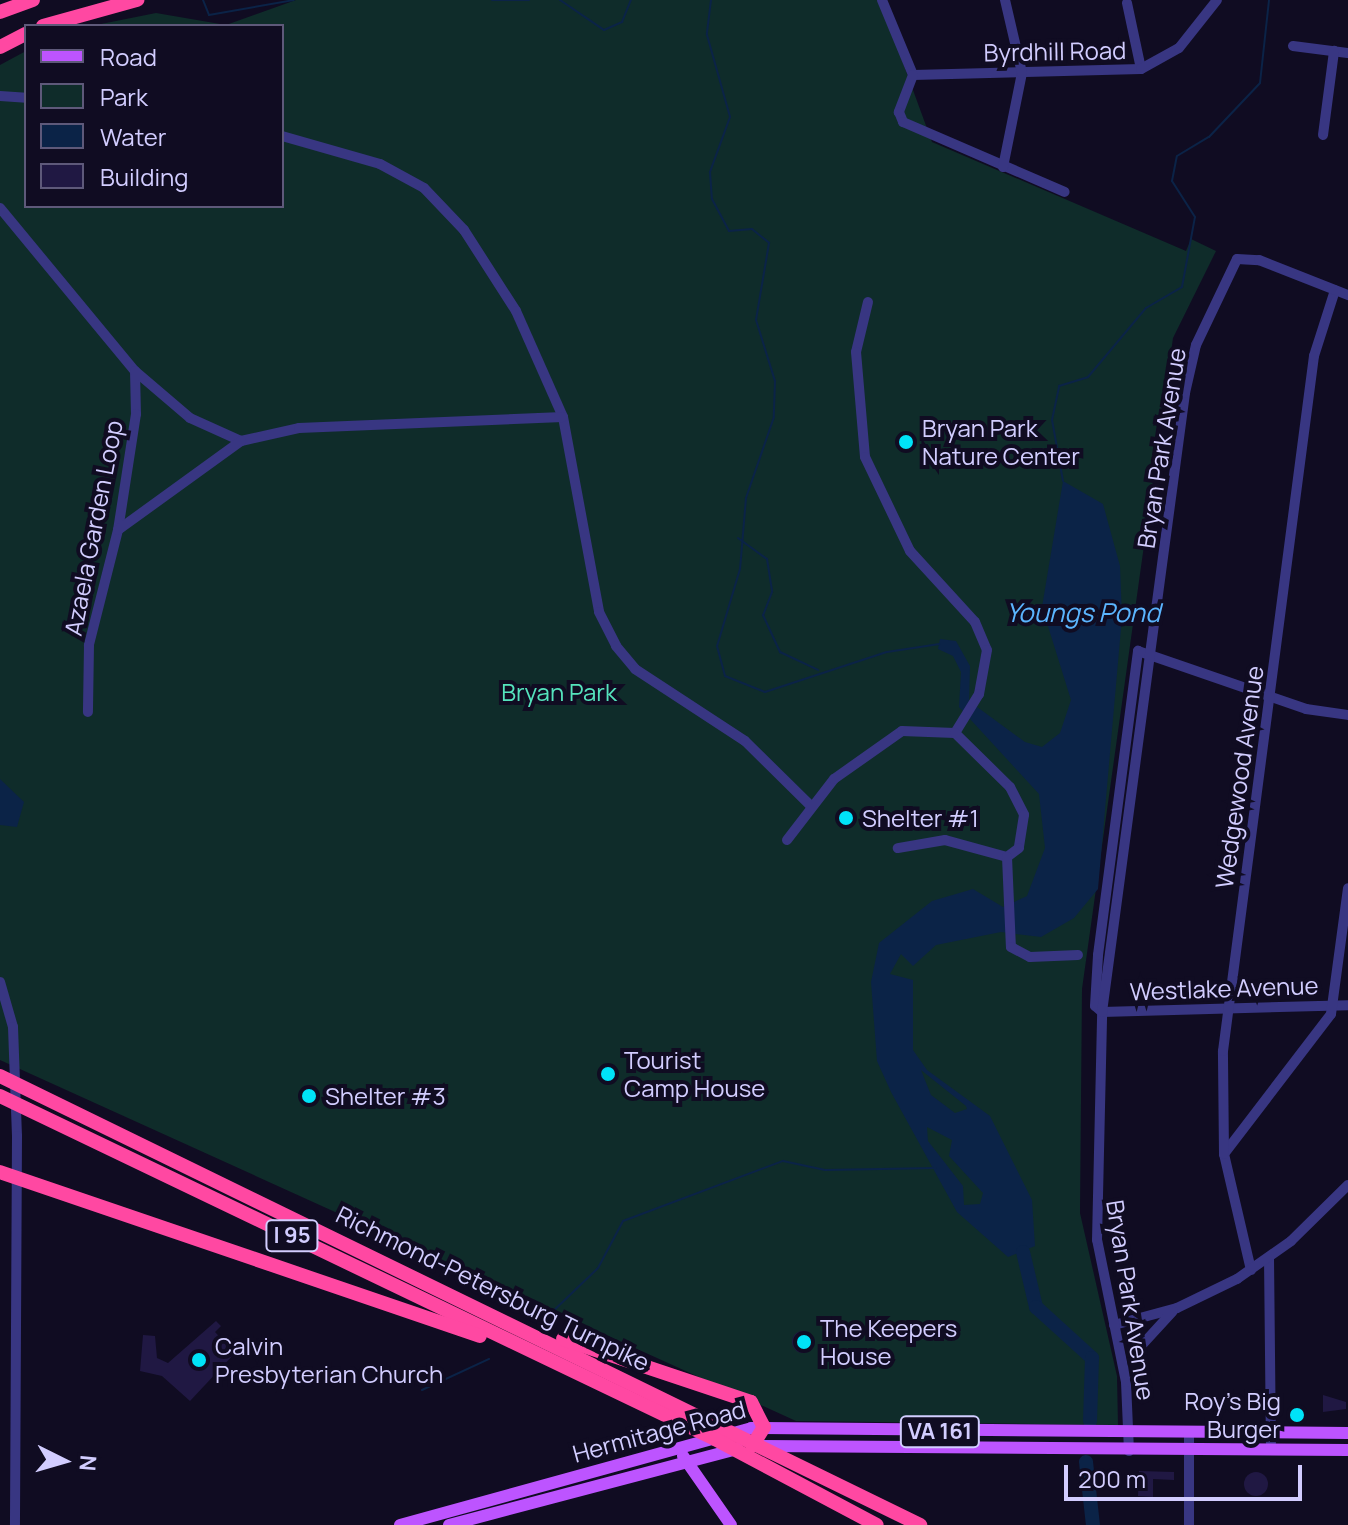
<!DOCTYPE html>
<style>
body{margin:0}
#map{position:relative;width:1348px;height:1525px;overflow:hidden;background:#100c22;font-family:Manrope,sans-serif}
div>[style]{position:absolute}
[style*='--x']{left:calc(var(--x)*1px);top:calc(var(--y)*1px);width:calc(var(--w)*1px);rotate:calc(var(--a)*1deg)}
.green>*{inset:0;background:#0f2c2a}
.water>*{inset:0;background:#0b2347}
.stream>*{height:2px;margin:-1px;padding:0 1px;transform-origin:1px;border-radius:1px;background:#0b2347}
.river>*{height:14px;margin:-7px;padding:0 7px;transform-origin:7px;border-radius:7px;background:#0b2347}
.building>*{inset:0;background:#201843}
.round{border-radius:50%}
.minor>*{height:10px;margin:-5px;padding:0 5px;transform-origin:5px;border-radius:5px;background:#383682}
.major>*{height:12px;margin:-6px;padding:0 6px;transform-origin:6px;border-radius:6px;background:#bd54ff}
.highway>*{height:14px;margin:-7px;padding:0 7px;transform-origin:7px;border-radius:7px;background:#ff48a2}
.dots>*{width:22px;height:22px;translate:-50% -50%;box-sizing:border-box;border:4px solid #100c22;border-radius:50%}
span{translate:-50% -50%;white-space:nowrap;text-align:center;line-height:1.15;-webkit-text-stroke:8px #100c22;paint-order:stroke}
.shield-label span{padding:2px 6px;background:#100c22;border:2px solid;border-radius:6px;-webkit-text-stroke-width:0}
.shield-label{font-size:22px;color:#d2cdff;font-weight:700}
.street-label{font-size:24px;color:#d2cdff}
.poi-label{font-size:24px;color:#d2cdff}
.left{translate:0 -50%;text-align:left}
.right{translate:-100% -50%;text-align:right}
.park-label{font-size:24px;color:#55e3bd}
.water-label{font-size:26px;color:#5bb5ff;font-style:italic}
.legend{position:absolute;left:24px;top:24px;width:260px;height:184px;box-sizing:border-box;background:#100c22;border:2px solid #5e597a;margin:0;padding:10px 14px;list-style:none;font-size:24px;color:#d2cdff}
.legend li{display:flex;align-items:center;gap:16px;height:40px}
.legend b{width:40px;border:2px solid #5e597a}
.north{position:absolute;left:24px;top:1421px;width:80px;height:80px;-webkit-text-stroke:6px #100c22;paint-order:stroke;rotate:95deg;font-size:22px;font-weight:700;line-height:32px;text-align:center;color:#d2cdff}
.north::after{content:'';display:block;margin:auto;width:28px;height:36px;background:#d2cdff;clip-path:polygon(50% 0,100% 100%,50% 72%,0 100%)}
.scale{position:absolute;left:1064px;top:1465px;width:238px;height:36px;box-sizing:border-box;border:4px solid #d2cdff;border-top:0;padding-left:10px;font-size:24px;line-height:28px;white-space:nowrap;color:#d2cdff;-webkit-text-stroke:6px #100c22;paint-order:stroke}
</style>
<div id="map">
<div class="green">
<i style="clip-path:polygon(296px 0,880px 0,932px 142px,1186px 251px,1191px 239px,1216px 251px,1173px 338px,1082px 989px,1080px 1213px,1117px 1376px,1118px 1425px,796px 1421px,0 1060px,0 65px,26px 51px,26px 206px,282px 206px,282px 26px,91px 26px,156px 13px,226px 25px)"></i>
</div>
<div class="water">
<i style="clip-path:polygon(evenodd,1063px 481px,1103px 504px,1120px 566px,1122px 617px,1098px 889px,1074px 918px,1041px 937px,1001px 932px,936px 945px,913px 966px,901px 954px,890px 974px,913px 980px,913px 1050px,927px 1070px,990px 1116px,1032px 1200px,1035px 1246px,1008px 1257px,957px 1212px,891px 1092px,877px 1061px,871px 982px,879px 943px,932px 901px,973px 889px,1003px 907px,1027px 896px,1045px 848px,1039px 794px,959px 707px,961px 672px,953px 656px,938px 649px,940px 639px,956px 641px,970px 666px,969px 701px,1025px 742px,1042px 747px,1060px 733px,1071px 700px,1042px 607px,1063px 481px,921px 1070px,966px 1106px,967px 1109px,955px 1113px,931px 1095px,921px 1070px,1063px 481px,927px 1127px,952px 1140px,949px 1156px,983px 1193px,980px 1204px,964px 1205px,963px 1186px,928px 1141px,927px 1127px)"></i>
<i style="clip-path:polygon(0 779px,24px 802px,17px 827px,0 825px)"></i>
</div>
<div class="stream">
<i style="--x:203;--y:0;--w:16;--a:68"></i>
<i style="--x:209;--y:15;--w:86;--a:-10"></i>
<i style="--x:492;--y:0;--w:37;--a:0"></i>
<i style="--x:560;--y:0;--w:53;--a:34.3"></i>
<i style="--x:604;--y:30;--w:20;--a:-24"></i>
<i style="--x:622;--y:22;--w:24;--a:-68"></i>
<i style="--x:711;--y:0;--w:35;--a:97"></i>
<i style="--x:707;--y:35;--w:85;--a:74.3"></i>
<i style="--x:730;--y:117;--w:59;--a:110"></i>
<i style="--x:710;--y:172;--w:27;--a:86"></i>
<i style="--x:712;--y:199;--w:36;--a:62"></i>
<i style="--x:729;--y:231;--w:23;--a:-5"></i>
<i style="--x:752;--y:229;--w:22;--a:39"></i>
<i style="--x:769;--y:243;--w:78;--a:99.6"></i>
<i style="--x:756;--y:320;--w:64;--a:72.7"></i>
<i style="--x:775;--y:381;--w:36;--a:92"></i>
<i style="--x:774;--y:417;--w:86;--a:109.1"></i>
<i style="--x:746;--y:498;--w:71;--a:94.8"></i>
<i style="--x:740;--y:569;--w:80;--a:106.6"></i>
<i style="--x:717;--y:646;--w:31;--a:75"></i>
<i style="--x:725;--y:676;--w:43;--a:21.8"></i>
<i style="--x:765;--y:692;--w:128;--a:-18.2"></i>
<i style="--x:887;--y:652;--w:53;--a:-8.7"></i>
<i style="--x:1063;--y:481;--w:62;--a:-100.2"></i>
<i style="--x:1052;--y:420;--w:35;--a:-78"></i>
<i style="--x:1059;--y:386;--w:30;--a:-17"></i>
<i style="--x:1088;--y:377;--w:90;--a:-50"></i>
<i style="--x:1146;--y:308;--w:42;--a:-30.3"></i>
<i style="--x:1182;--y:287;--w:71;--a:-79.5"></i>
<i style="--x:1195;--y:217;--w:43;--a:-122.6"></i>
<i style="--x:1172;--y:181;--w:25;--a:-79"></i>
<i style="--x:1177;--y:156;--w:37;--a:-31"></i>
<i style="--x:1209;--y:137;--w:74;--a:-46.6"></i>
<i style="--x:1260;--y:83;--w:83;--a:-83.8"></i>
<i style="--x:738;--y:538;--w:36;--a:36"></i>
<i style="--x:767;--y:559;--w:33;--a:81"></i>
<i style="--x:772;--y:592;--w:25;--a:111"></i>
<i style="--x:763;--y:615;--w:41;--a:65.3"></i>
<i style="--x:780;--y:652;--w:42;--a:25.3"></i>
<i style="--x:548;--y:1316;--w:69;--a:-43.8"></i>
<i style="--x:598;--y:1268;--w:53;--a:-62"></i>
<i style="--x:623;--y:1221;--w:171;--a:-20.6"></i>
<i style="--x:783;--y:1161;--w:43;--a:12.1"></i>
<i style="--x:825;--y:1170;--w:111;--a:-1"></i>
<i style="--x:422;--y:1390;--w:74;--a:-24.8"></i>
</div>
<div class="river">
<i style="--x:1023;--y:1252;--w:57;--a:76.7"></i>
<i style="--x:1036;--y:1307;--w:76;--a:42.3"></i>
<i style="--x:1092;--y:1358;--w:63;--a:91.8"></i>
<i style="--x:1086;--y:1462;--w:63;--a:83.7"></i>
</div>
<div class="building">
<i style="clip-path:polygon(216px 1321px,221px 1326px,215px 1332px,235px 1353px,190px 1401px,162px 1376px,140px 1371px,143px 1335px,155px 1336px,157px 1358px,168px 1363px)"></i>
<i class="round" style="left:792px;top:1331px;width:22px;height:22px"></i>
<i style="clip-path:polygon(1323px 1395px,1346px 1402px,1346px 1409px,1323px 1412px)"></i>
<i style="clip-path:polygon(1139px 1471px,1174px 1472px,1174px 1480px,1153px 1479px,1153px 1497px,1138px 1496px)"></i>
<i class="round" style="left:1244px;top:1472px;width:24px;height:24px"></i>
</div>
<div class="minor">
<i style="--x:882;--y:0;--w:81;--a:67.5"></i>
<i style="--x:1127;--y:3;--w:67;--a:78"></i>
<i style="--x:1293;--y:46;--w:55;--a:7.3"></i>
<i style="--x:913;--y:75;--w:228;--a:-1.5"></i>
<i style="--x:1141;--y:69;--w:43;--a:-28.9"></i>
<i style="--x:1179;--y:48;--w:61;--a:-51.6"></i>
<i style="--x:913;--y:75;--w:40;--a:111"></i>
<i style="--x:899;--y:112;--w:11;--a:68"></i>
<i style="--x:903;--y:122;--w:176;--a:23.4"></i>
<i style="--x:0;--y:96;--w:26;--a:4"></i>
<i style="--x:1323;--y:135;--w:85;--a:-82.5"></i>
<i style="--x:282;--y:136;--w:102;--a:15.9"></i>
<i style="--x:380;--y:164;--w:50;--a:28.6"></i>
<i style="--x:424;--y:188;--w:58;--a:46.4"></i>
<i style="--x:464;--y:230;--w:96;--a:57.3"></i>
<i style="--x:516;--y:311;--w:116;--a:66.1"></i>
<i style="--x:563;--y:417;--w:198;--a:79.5"></i>
<i style="--x:599;--y:612;--w:38;--a:63"></i>
<i style="--x:616;--y:646;--w:30;--a:50"></i>
<i style="--x:635;--y:669;--w:131;--a:33.2"></i>
<i style="--x:745;--y:741;--w:91;--a:44.6"></i>
<i style="--x:1003;--y:167;--w:96;--a:-78.6"></i>
<i style="--x:1022;--y:73;--w:75;--a:-103.1"></i>
<i style="--x:0;--y:208;--w:212;--a:50.4"></i>
<i style="--x:135;--y:371;--w:43;--a:88.7"></i>
<i style="--x:136;--y:414;--w:117;--a:98.8"></i>
<i style="--x:118;--y:530;--w:119;--a:104.2"></i>
<i style="--x:89;--y:645;--w:67;--a:90.9"></i>
<i style="--x:868;--y:302;--w:51;--a:103.5"></i>
<i style="--x:856;--y:352;--w:105;--a:85.1"></i>
<i style="--x:865;--y:457;--w:104;--a:64.4"></i>
<i style="--x:910;--y:551;--w:96;--a:47.5"></i>
<i style="--x:975;--y:622;--w:30;--a:67"></i>
<i style="--x:987;--y:650;--w:45;--a:100.3"></i>
<i style="--x:979;--y:694;--w:46;--a:121.6"></i>
<i style="--x:135;--y:371;--w:72;--a:40.5"></i>
<i style="--x:190;--y:418;--w:56;--a:24.3"></i>
<i style="--x:241;--y:441;--w:59;--a:-12.6"></i>
<i style="--x:299;--y:428;--w:264;--a:-2.4"></i>
<i style="--x:118;--y:530;--w:152;--a:-35.9"></i>
<i style="--x:787;--y:840;--w:77;--a:-52.4"></i>
<i style="--x:834;--y:779;--w:83;--a:-35.2"></i>
<i style="--x:902;--y:731;--w:53;--a:2.2"></i>
<i style="--x:955;--y:733;--w:77;--a:44.5"></i>
<i style="--x:1010;--y:787;--w:31;--a:63"></i>
<i style="--x:1024;--y:815;--w:33;--a:99"></i>
<i style="--x:1019;--y:848;--w:15;--a:143"></i>
<i style="--x:1007;--y:857;--w:64;--a:-164.7"></i>
<i style="--x:945;--y:840;--w:48;--a:170.3"></i>
<i style="--x:1007;--y:857;--w:90;--a:87.5"></i>
<i style="--x:1011;--y:947;--w:21;--a:28"></i>
<i style="--x:1030;--y:957;--w:48;--a:-2.4"></i>
<i style="--x:0;--y:982;--w:47;--a:73.9"></i>
<i style="--x:13;--y:1027;--w:109;--a:87.9"></i>
<i style="--x:17;--y:1136;--w:389;--a:90.3"></i>
<i style="--x:1102;--y:1012;--w:9;--a:-139"></i>
<i style="--x:1095;--y:1006;--w:51;--a:-86.6"></i>
<i style="--x:1098;--y:955;--w:307;--a:-82.5"></i>
<i style="--x:1138;--y:651;--w:178;--a:19"></i>
<i style="--x:1306;--y:709;--w:42;--a:8.1"></i>
<i style="--x:1102;--y:1012;--w:246;--a:-1.6"></i>
<i style="--x:1224;--y:1154;--w:176;--a:-52.6"></i>
<i style="--x:1331;--y:1014;--w:127;--a:-82.3"></i>
<i style="--x:1269;--y:1258;--w:192;--a:89.4"></i>
<i style="--x:1251;--y:1270;--w:119;--a:-103.1"></i>
<i style="--x:1224;--y:1154;--w:103;--a:-90.6"></i>
<i style="--x:1223;--y:1051;--w:701;--a:-82.54"></i>
<i style="--x:1314;--y:356;--w:69;--a:-72.3"></i>
<i style="--x:1114;--y:1325;--w:65;--a:-15.1"></i>
<i style="--x:1177;--y:1308;--w:67;--a:-25.8"></i>
<i style="--x:1237;--y:1279;--w:66;--a:-35.1"></i>
<i style="--x:1291;--y:1241;--w:80;--a:-44.5"></i>
<i style="--x:1127;--y:1380;--w:37;--a:-68"></i>
<i style="--x:1141;--y:1346;--w:47;--a:-47.6"></i>
<i style="--x:1189;--y:1434;--w:91;--a:90"></i>
<i style="--x:1129;--y:1451;--w:69;--a:-92.5"></i>
<i style="--x:1126;--y:1382;--w:145;--a:-101.5"></i>
<i style="--x:1097;--y:1240;--w:228;--a:-88.7"></i>
<i style="--x:1102;--y:1012;--w:625;--a:-82.36"></i>
<i style="--x:1185;--y:393;--w:49;--a:-77.1"></i>
<i style="--x:1196;--y:345;--w:95;--a:-64.5"></i>
<i style="--x:1237;--y:259;--w:22;--a:3"></i>
<i style="--x:1259;--y:260;--w:96;--a:21.5"></i>
</div>
<div class="major">
<i style="--x:755;--y:1446;--w:593;--a:0.39"></i>
<i style="--x:683;--y:1456;--w:84;--a:55.2"></i>
<i style="--x:400;--y:1525;--w:364;--a:-15.4"></i>
<i style="--x:751;--y:1428;--w:597;--a:0.48"></i>
<i style="--x:449;--y:1525;--w:298;--a:-14.8"></i>
</div>
<div class="highway">
<i style="--x:0;--y:12;--w:35;--a:-20"></i>
<i style="--x:43;--y:26;--w:98;--a:-15.5"></i>
<i style="--x:0;--y:47;--w:29;--a:-27"></i>
<i style="--x:0;--y:1076;--w:1024;--a:26.01"></i>
<i style="--x:0;--y:1096;--w:793;--a:25.63"></i>
<i style="--x:715;--y:1439;--w:183;--a:28"></i>
<i style="--x:0;--y:1172;--w:507;--a:18.86"></i>
<i style="--x:563;--y:1339;--w:198;--a:18.5"></i>
<i style="--x:751;--y:1402;--w:28;--a:63"></i>
<i style="--x:764;--y:1427;--w:22;--a:122"></i>
</div>
<div class="dots">
<i style="left:906px;top:442px;background:#00e3f8"></i>
<i style="left:846px;top:818px;background:#00e3f8"></i>
<i style="left:608px;top:1074px;background:#00e3f8"></i>
<i style="left:309px;top:1096px;background:#00e3f8"></i>
<i style="left:804px;top:1342px;background:#00e3f8"></i>
<i style="left:199px;top:1360px;background:#00e3f8"></i>
<i style="left:1297px;top:1415px;background:#00e3f8"></i>
</div>
<div class="shield-label">
<span style="left:292px;top:1236px">I 95</span>
<span style="left:940px;top:1432px">VA 161</span>
</div>
<div class="street-label">
<span style="left:1055px;top:51px;rotate:-1deg">Byrdhill Road</span>
<span style="left:1161px;top:448px;rotate:-81deg">Bryan Park Avenue</span>
<span style="left:93px;top:528px;rotate:-79deg">Azaela Garden Loop</span>
<span style="left:1239px;top:777px;rotate:-82deg">Wedgewood Avenue</span>
<span style="left:1224px;top:988px;rotate:-2deg">Westlake Avenue</span>
<span style="left:493px;top:1288px;rotate:26deg">Richmond-Petersburg Turnpike</span>
<span style="left:1131px;top:1300px;rotate:81deg">Bryan Park Avenue</span>
<span style="left:659px;top:1431px;rotate:-15deg">Hermitage Road</span>
</div>
<div class="poi-label">
<span class="left" style="left:922px;top:442px">Bryan Park<br>Nature Center</span>
<span class="left" style="left:862px;top:818px">Shelter #1</span>
<span class="left" style="left:624px;top:1074px">Tourist<br>Camp House</span>
<span class="left" style="left:325px;top:1096px">Shelter #3</span>
<span class="left" style="left:820px;top:1342px">The Keepers<br>House</span>
<span class="left" style="left:215px;top:1360px">Calvin<br>Presbyterian Church</span>
<span class="right" style="left:1281px;top:1415px">Roy's Big<br>Burger</span>
</div>
<div class="park-label">
<span style="left:559px;top:692px">Bryan Park</span>
</div>
<div class="water-label">
<span style="left:1083px;top:613px">Youngs Pond</span>
</div>
<ul class="legend">
<li><b style="height:10px;background:#bd54ff"></b>Road</li>
<li><b style="height:22px;background:#0f2c2a"></b>Park</li>
<li><b style="height:22px;background:#0b2347"></b>Water</li>
<li><b style="height:22px;background:#201843"></b>Building</li>
</ul>
<div class="north">N</div>
<div class="scale">200 m</div>
</div>
